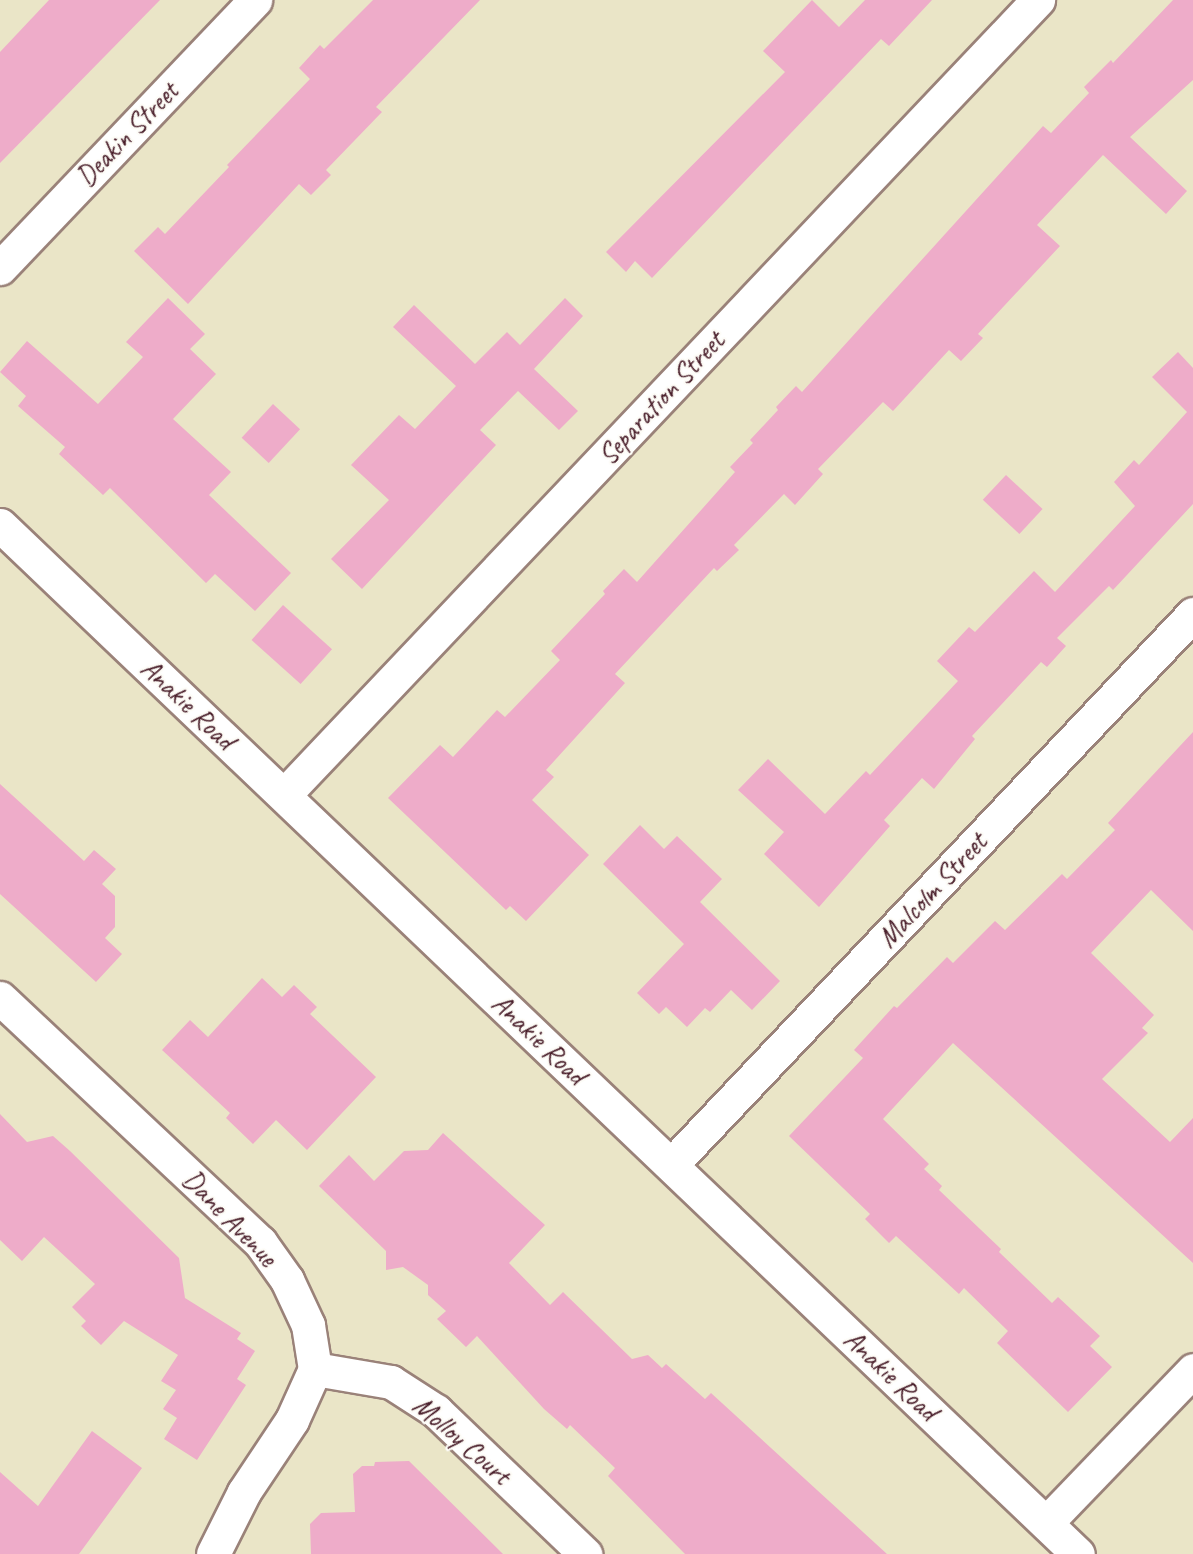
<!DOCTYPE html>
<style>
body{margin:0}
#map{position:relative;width:1193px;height:1554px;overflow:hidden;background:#eae5c7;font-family:Caveat,sans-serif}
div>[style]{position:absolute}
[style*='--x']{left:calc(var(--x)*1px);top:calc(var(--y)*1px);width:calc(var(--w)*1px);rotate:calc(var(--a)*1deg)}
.building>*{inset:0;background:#eeacc9;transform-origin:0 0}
.roads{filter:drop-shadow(2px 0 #9a8279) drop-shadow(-2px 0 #9a8279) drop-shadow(0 2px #9a8279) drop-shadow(0 -2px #9a8279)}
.minor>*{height:33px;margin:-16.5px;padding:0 16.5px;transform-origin:16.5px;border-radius:16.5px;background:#fff}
.major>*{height:33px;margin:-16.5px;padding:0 16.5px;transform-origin:16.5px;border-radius:16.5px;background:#fff}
span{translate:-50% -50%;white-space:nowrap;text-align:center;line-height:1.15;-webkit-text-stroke:4.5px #fdfcf7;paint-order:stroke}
.street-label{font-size:28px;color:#4a1f2b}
</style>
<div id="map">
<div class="building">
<i style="clip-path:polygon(49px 0,160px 0,0 163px,0 52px)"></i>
<i style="clip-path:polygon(373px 0,480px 0,376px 107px,382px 112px,326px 170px,331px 175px,311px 195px,299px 184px,188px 304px,134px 251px,158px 227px,165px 234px,229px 167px,227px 165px,310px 79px,299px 68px,320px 45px,324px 49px)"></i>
<i style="clip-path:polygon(812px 0,839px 27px,865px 0,932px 0,889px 46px,881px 39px,652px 278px,635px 261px,626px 272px,606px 252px,785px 72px,763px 51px)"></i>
<i style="clip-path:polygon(1173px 0,1193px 0,1193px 80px,1130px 137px,1187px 191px,1166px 214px,1103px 155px,1037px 225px,1060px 246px,978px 334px,983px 338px,961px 361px,949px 350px,893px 411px,883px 402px,818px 469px,823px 474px,795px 505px,784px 494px,734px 545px,739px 550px,717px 571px,714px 568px,615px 674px,625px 683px,546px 770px,554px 777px,532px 800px,589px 855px,526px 921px,510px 906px,506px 910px,388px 798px,440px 745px,453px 757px,497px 710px,505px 717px,560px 660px,551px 651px,605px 594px,603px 591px,624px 569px,637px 582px,735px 472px,730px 467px,753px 443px,750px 440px,778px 410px,776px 407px,796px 386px,802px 392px,1043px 126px,1051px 133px,1089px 93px,1084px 87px,1111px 60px,1113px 63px)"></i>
<i style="clip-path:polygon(168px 298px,205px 334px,190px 349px,216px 374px,173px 419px,231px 472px,209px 495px,291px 573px,255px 611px,215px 574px,206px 583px,110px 488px,103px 495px,59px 454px,65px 447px,18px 406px,26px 396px,0 372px,27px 341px,98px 404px,143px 357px,126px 342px)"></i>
<i style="clip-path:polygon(565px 298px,583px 316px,534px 369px,578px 411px,559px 430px,518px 391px,480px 430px,496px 445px,362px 589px,331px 559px,389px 500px,351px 465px,399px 415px,415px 429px,456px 386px,393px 327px,414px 305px,475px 364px,507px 332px,520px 345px)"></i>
<i style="clip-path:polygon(1178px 352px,1193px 368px,1193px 504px,1113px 590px,1109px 586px,1057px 638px,1066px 646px,1047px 667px,1041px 662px,972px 736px,975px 739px,934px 789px,922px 778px,884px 820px,890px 826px,819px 907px,764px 854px,784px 832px,738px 790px,768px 759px,825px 814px,866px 771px,870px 775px,958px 681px,937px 661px,969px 627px,975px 632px,1034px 571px,1055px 592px,1135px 506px,1114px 482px,1134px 460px,1139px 465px,1187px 412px,1152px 377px)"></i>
<i style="left:273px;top:404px;width:37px;height:46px;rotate:43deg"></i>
<i style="left:1006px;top:475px;width:50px;height:34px;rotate:43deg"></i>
<i style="left:283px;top:605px;width:66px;height:47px;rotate:42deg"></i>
<i style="clip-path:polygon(1193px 732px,1193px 931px,1151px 890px,1091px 953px,1154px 1015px,1142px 1028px,1148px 1033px,1102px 1079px,1170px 1142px,1193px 1118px,1193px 1263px,953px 1043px,883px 1119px,929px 1164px,924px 1169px,942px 1186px,939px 1190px,1001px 1249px,999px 1252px,1052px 1303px,1058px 1297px,1100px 1336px,1090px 1346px,1112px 1367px,1068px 1412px,997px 1343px,1008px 1331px,964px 1288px,959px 1294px,896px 1236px,889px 1243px,865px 1219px,870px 1214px,789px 1136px,863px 1058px,854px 1050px,894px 1006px,897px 1008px,947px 957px,953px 963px,995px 921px,1005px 930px,1062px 874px,1067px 879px,1115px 830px,1108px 823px)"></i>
<i style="clip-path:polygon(0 784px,84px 861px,94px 850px,116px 869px,102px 884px,115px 896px,115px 927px,105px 938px,122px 954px,96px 982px,0 894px)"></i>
<i style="clip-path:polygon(640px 825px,664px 849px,677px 836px,722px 879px,700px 902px,780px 981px,752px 1010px,731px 990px,710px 1012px,705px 1008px,687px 1027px,666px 1007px,659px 1014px,637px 993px,684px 944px,603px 864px)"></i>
<i style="clip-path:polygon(262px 978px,282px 997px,294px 985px,317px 1007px,310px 1014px,376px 1077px,307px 1150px,276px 1120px,253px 1144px,226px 1118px,230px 1113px,162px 1050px,190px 1020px,208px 1037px)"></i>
<i style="clip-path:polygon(0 1114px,27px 1142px,53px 1136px,70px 1151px,179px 1258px,185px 1298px,241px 1333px,237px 1339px,255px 1351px,237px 1379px,246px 1385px,197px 1460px,164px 1439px,177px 1418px,163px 1409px,176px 1390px,161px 1381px,178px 1355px,124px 1321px,101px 1345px,81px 1326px,86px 1321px,72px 1307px,95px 1284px,44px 1237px,22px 1261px,0 1240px)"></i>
<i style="clip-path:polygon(443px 1133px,545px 1225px,509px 1263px,550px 1305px,563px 1292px,632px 1359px,648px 1355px,662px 1368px,666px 1364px,705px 1399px,711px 1393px,887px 1554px,685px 1554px,608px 1476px,615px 1468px,570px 1425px,567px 1429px,544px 1409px,477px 1336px,466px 1347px,437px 1319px,446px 1311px,428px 1295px,428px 1285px,403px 1267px,386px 1270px,386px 1251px,319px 1186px,349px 1155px,374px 1181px,404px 1151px,428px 1150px)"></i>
<i style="clip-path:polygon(92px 1431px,142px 1468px,79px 1554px,0 1554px,0 1472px,38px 1506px)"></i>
<i style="clip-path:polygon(409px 1461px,503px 1554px,311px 1554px,310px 1524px,321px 1513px,355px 1512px,353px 1474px,362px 1466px,374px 1466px,375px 1462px)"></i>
</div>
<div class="roads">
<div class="minor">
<i style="--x:0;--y:268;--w:370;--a:-46.4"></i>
<i style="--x:0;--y:998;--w:357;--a:43.2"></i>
<i style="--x:260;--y:1242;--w:47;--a:54.6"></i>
<i style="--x:287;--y:1280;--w:50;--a:65"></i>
<i style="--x:308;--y:1325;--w:45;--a:81"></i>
<i style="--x:315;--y:1369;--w:56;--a:114.3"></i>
<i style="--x:292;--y:1420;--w:87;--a:123.7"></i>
<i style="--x:244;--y:1492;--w:69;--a:116.6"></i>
<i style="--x:671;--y:1165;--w:759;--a:-46.55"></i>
<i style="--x:315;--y:1369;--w:77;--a:9.7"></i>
<i style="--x:391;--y:1382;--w:54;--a:32.8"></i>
<i style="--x:436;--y:1411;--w:207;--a:43.8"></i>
<i style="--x:1046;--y:1523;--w:212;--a:-46.1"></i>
</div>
<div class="major">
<i style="--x:0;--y:525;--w:1490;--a:43.67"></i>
<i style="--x:284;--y:795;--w:1096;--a:-46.52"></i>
</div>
</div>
<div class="street-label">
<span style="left:127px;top:134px;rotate:-46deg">Deakin Street</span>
<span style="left:661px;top:398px;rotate:-47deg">Separation Street</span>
<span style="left:188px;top:704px;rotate:44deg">Anakie Road</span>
<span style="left:932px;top:890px;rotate:-47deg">Malcolm Street</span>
<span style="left:539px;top:1039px;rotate:44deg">Anakie Road</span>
<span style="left:230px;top:1218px;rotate:46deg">Dane Avenue</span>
<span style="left:891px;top:1375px;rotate:44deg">Anakie Road</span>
<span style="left:462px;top:1440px;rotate:41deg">Molloy Court</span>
</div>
</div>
